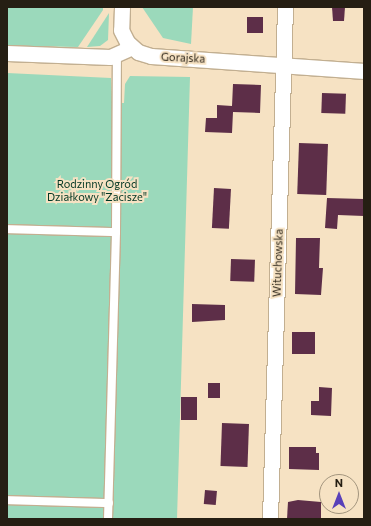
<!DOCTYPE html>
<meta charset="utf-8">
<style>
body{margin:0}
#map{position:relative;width:371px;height:526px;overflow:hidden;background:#f6e2c3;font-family:Commissioner,sans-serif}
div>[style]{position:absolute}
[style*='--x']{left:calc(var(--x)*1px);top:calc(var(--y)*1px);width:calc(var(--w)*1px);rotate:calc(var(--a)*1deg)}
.green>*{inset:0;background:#9bd9bb}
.building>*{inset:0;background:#5d2e48;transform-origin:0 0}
.roads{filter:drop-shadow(1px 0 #c2af91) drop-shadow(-1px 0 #c2af91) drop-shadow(0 1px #c2af91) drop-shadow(0 -1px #c2af91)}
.lane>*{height:8px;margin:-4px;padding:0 4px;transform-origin:4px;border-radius:4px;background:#fff}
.street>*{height:15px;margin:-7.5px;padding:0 7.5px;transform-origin:7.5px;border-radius:7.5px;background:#fff}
span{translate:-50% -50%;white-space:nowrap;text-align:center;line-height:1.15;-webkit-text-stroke:4px #f6e2c3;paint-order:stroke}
.street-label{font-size:11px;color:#251e13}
.park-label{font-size:11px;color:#003623}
.frame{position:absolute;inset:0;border:8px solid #251e13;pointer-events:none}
.north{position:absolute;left:319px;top:474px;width:40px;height:40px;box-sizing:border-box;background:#f6e2c3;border:1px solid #a2947d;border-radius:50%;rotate:0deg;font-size:11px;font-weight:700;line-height:16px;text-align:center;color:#251e13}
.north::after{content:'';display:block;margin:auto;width:14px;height:18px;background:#5940b9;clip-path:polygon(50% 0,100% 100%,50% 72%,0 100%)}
</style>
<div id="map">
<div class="green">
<i style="clip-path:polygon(7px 7px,103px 7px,103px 10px,78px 47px,28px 46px,7px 45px)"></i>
<i style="clip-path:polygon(142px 7px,193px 7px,191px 44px,163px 38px)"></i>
<i style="clip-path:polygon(109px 13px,108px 40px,100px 46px,87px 47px)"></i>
<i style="clip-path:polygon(7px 73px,111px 78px,112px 102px,118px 103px,124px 103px,125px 84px,130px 76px,190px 77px,177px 519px,7px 519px)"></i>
</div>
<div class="building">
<i style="clip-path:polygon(332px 7px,345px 7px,344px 21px,333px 21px)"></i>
<i style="left:247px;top:17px;width:16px;height:16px"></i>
<i style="clip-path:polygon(233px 84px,261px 85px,260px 113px,233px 112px,232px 133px,205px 132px,206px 118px,217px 118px,217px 105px,232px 106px)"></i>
<i style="left:322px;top:93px;width:24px;height:20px;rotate:2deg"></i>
<i style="left:299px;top:143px;width:29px;height:51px;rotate:2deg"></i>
<i style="left:214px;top:188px;width:17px;height:40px;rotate:3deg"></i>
<i style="clip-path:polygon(327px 198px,364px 199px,364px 216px,338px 215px,337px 229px,325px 228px)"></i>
<i style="clip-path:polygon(296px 238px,320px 238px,319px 268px,323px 268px,321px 295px,295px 294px)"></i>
<i style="left:231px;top:259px;width:24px;height:22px;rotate:2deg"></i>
<i style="clip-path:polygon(192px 304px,225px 305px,225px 320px,192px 322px)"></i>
<i style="left:292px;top:332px;width:23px;height:22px"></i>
<i style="left:208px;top:383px;width:12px;height:15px"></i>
<i style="clip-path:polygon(319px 387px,332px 388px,331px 416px,311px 415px,311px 401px,319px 401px)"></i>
<i style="left:181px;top:397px;width:16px;height:23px"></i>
<i style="left:222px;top:423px;width:27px;height:43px;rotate:2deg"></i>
<i style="clip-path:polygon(289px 447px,316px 447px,316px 453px,319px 453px,319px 470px,289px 469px)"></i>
<i style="left:205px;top:490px;width:12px;height:14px;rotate:5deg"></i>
<i style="clip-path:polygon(298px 500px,321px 502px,321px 519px,287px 519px,288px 502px)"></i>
</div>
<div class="roads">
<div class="lane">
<i style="--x:7;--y:229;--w:109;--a:1.6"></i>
<i style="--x:7;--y:500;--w:102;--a:1.7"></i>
<i style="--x:108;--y:519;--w:287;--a:-88.4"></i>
<i style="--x:116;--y:232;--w:177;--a:-89.7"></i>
</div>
<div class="street">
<i style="--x:122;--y:7;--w:23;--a:92"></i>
<i style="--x:121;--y:30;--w:13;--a:63"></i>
<i style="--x:127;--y:42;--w:15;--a:42"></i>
<i style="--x:138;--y:52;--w:14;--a:17"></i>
<i style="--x:151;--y:56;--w:214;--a:4"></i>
<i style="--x:7;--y:53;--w:103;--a:2.2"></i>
<i style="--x:110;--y:57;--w:24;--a:-24"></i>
<i style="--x:270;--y:519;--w:512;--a:-88.32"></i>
</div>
</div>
<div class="street-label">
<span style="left:183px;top:58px;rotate:3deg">Gorajska</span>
<span style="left:278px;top:263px;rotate:-88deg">Wituchowska</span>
</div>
<div class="park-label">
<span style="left:97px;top:191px">Rodzinny Ogród<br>Działkowy "Zacisze"</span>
</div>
<div class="frame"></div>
<div class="north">N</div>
</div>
